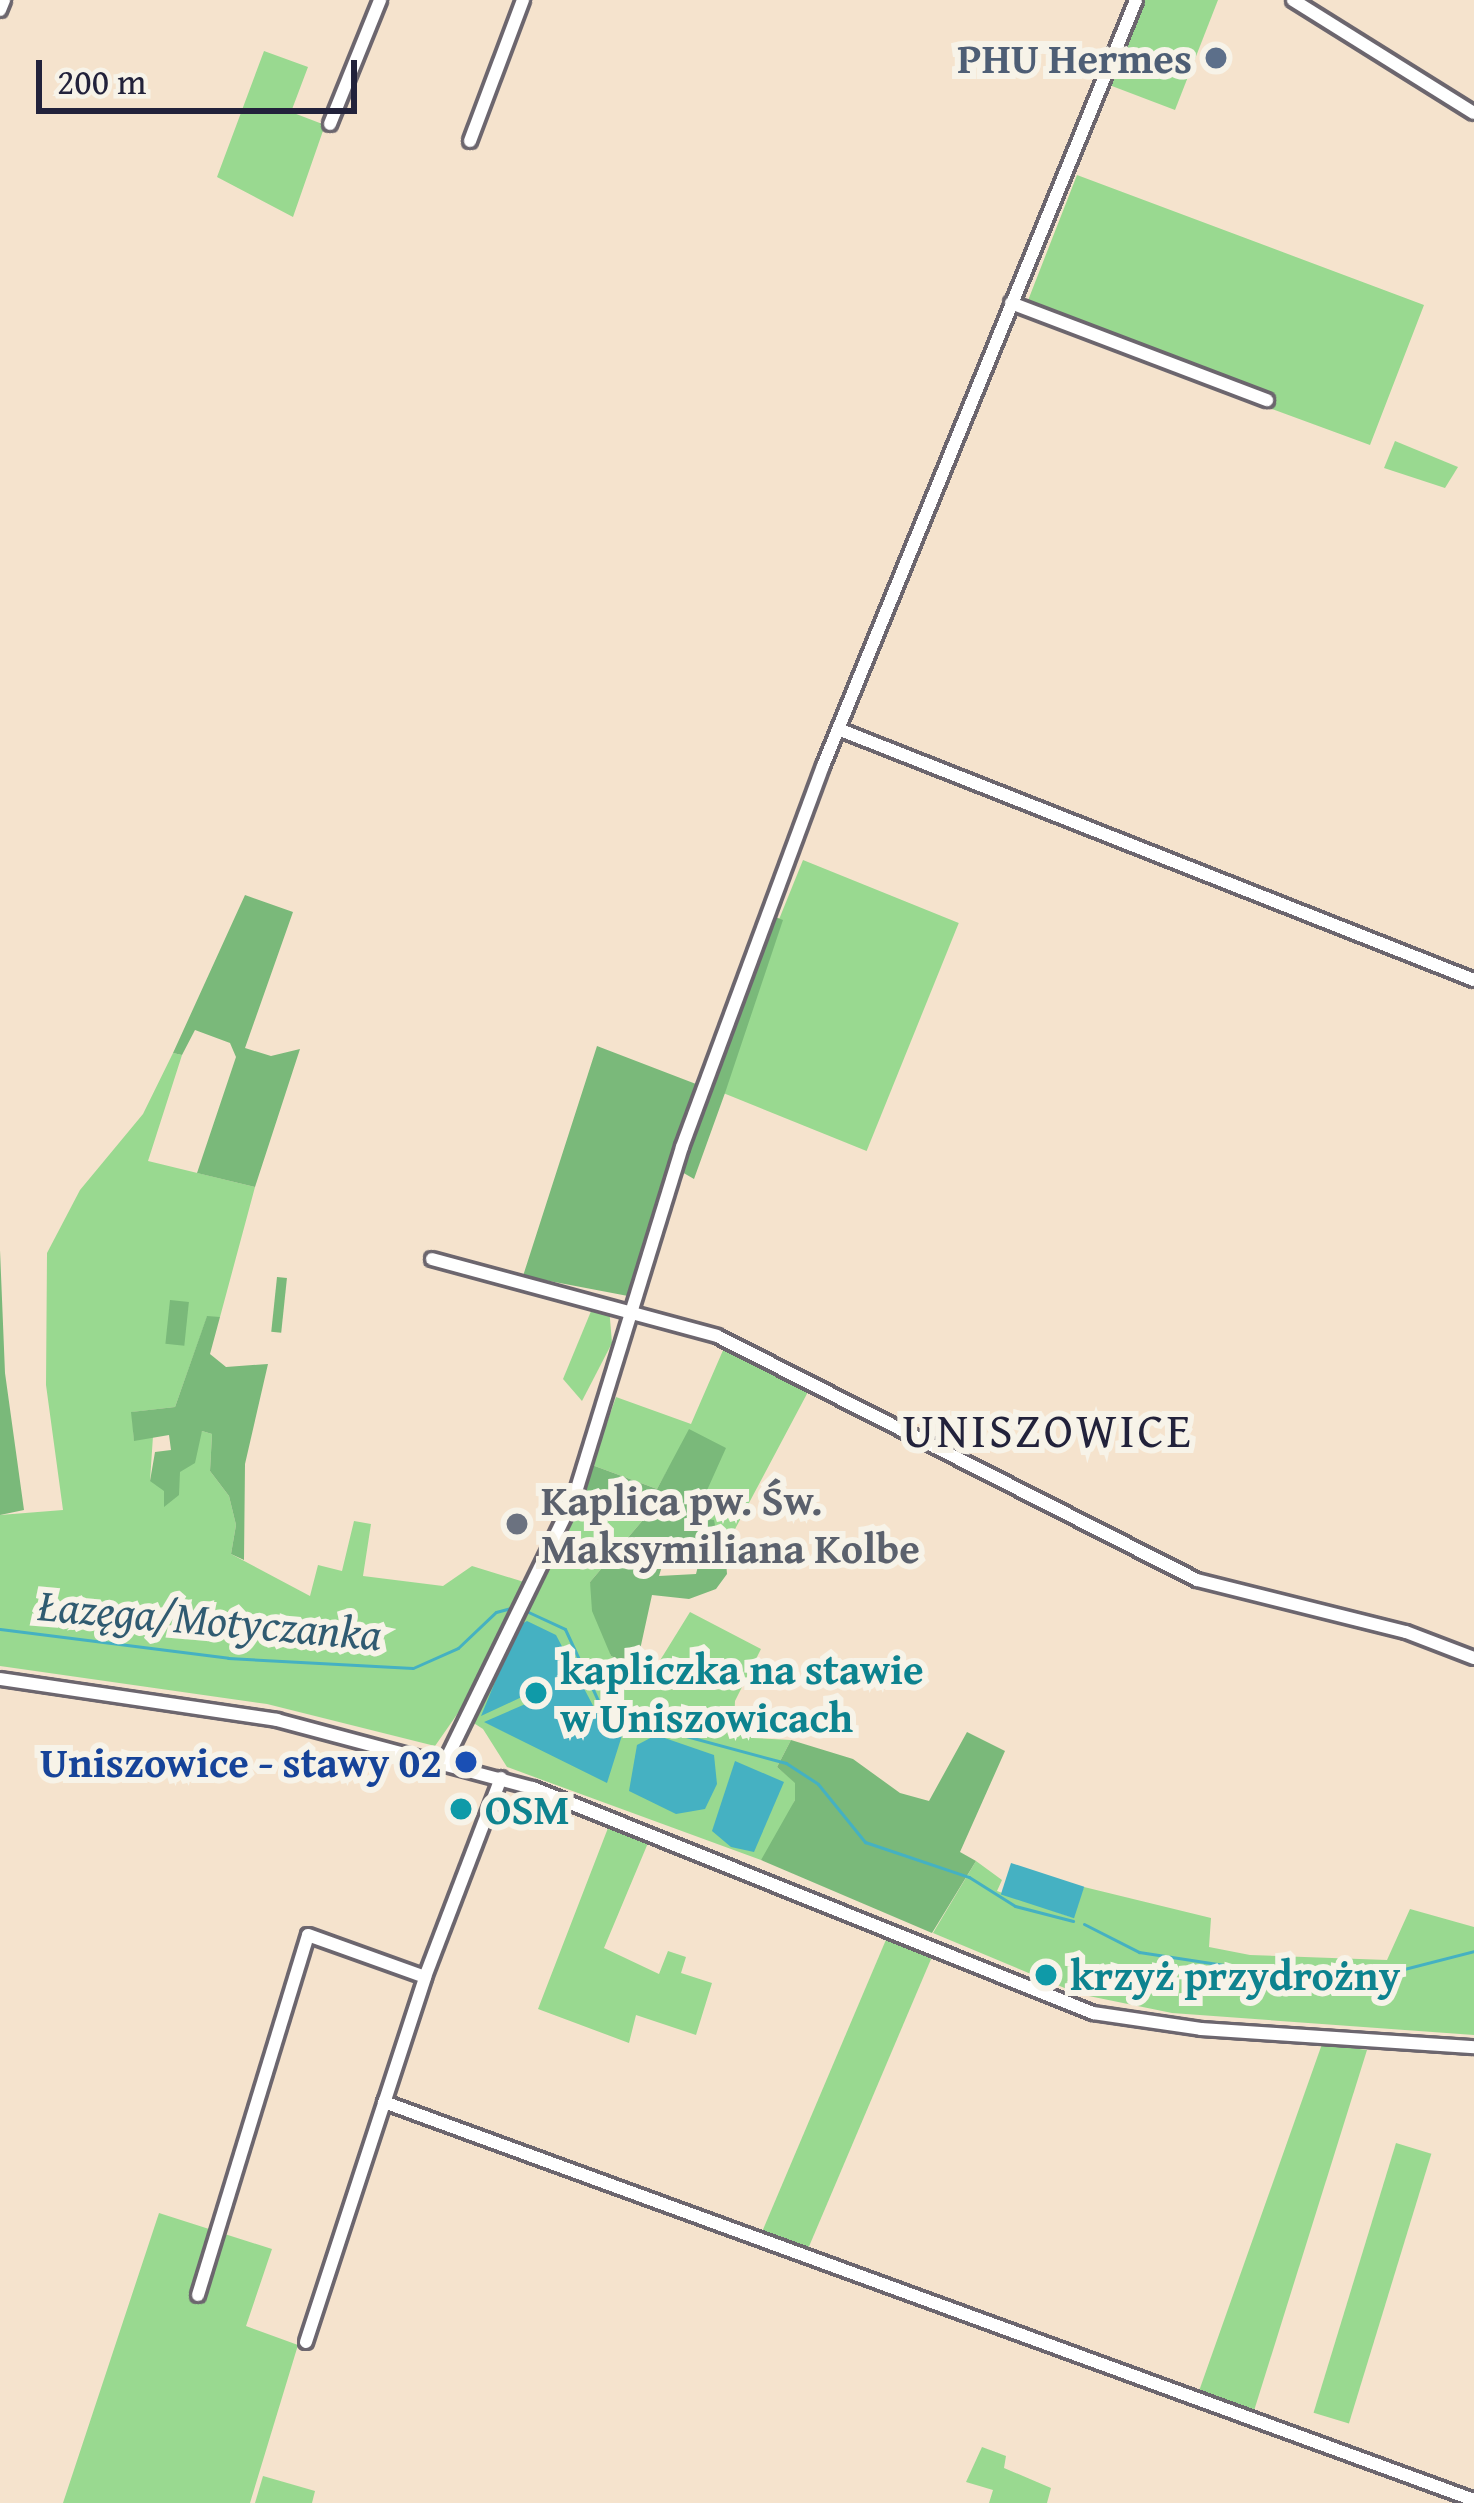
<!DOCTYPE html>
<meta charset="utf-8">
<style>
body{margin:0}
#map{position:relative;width:1474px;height:2503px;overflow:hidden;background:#f5e3cd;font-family:"Gentium Book Plus",serif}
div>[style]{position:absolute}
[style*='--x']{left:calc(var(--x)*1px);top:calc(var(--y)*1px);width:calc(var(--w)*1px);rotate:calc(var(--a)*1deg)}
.green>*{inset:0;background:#99d990;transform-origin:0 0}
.forest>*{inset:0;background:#7ab97a;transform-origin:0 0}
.water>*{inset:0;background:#45b1c2;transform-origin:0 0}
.stream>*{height:3px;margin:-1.5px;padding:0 1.5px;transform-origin:1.5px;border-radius:1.5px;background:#45b1c2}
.roads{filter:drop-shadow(3px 0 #6c666e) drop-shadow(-3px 0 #6c666e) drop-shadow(0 3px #6c666e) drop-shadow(0 -3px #6c666e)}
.minor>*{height:12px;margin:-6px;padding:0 6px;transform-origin:6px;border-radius:6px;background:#fff}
.dots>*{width:33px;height:33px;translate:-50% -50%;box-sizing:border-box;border:6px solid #f7f3e8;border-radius:50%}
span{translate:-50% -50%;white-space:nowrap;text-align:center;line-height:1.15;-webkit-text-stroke:12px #f7f3e8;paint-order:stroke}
.service-label{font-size:42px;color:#4e5e75;font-weight:700}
.right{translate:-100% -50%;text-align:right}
.worship-label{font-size:42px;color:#5b616d;font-weight:700}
.left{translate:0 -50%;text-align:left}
.culture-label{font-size:42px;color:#0d838f;font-weight:700}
.transit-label{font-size:42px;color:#164399;font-weight:700}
.water-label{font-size:45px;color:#305b71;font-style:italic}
.quarter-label{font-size:48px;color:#22223b;letter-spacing:3px}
.scale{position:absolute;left:36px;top:60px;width:321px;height:54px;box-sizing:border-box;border:6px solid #22223b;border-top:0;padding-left:15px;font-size:36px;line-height:42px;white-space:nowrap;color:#22223b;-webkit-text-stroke:9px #f7f3e8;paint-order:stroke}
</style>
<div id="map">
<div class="green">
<i style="clip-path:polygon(1136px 0,1218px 0,1175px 110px,1104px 83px)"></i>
<i style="clip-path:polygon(264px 51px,308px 67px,291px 112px,325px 125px,293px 217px,217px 177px)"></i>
<i style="clip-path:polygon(1077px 175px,1424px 305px,1370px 445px,1264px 406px,1267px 395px,1027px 303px)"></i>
<i style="clip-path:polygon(1395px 441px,1458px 467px,1445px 488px,1384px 468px)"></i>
<i style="left:803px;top:860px;width:168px;height:246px;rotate:22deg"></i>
<i style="clip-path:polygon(173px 1053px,182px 1055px,148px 1161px,255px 1187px,220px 1317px,207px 1317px,175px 1407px,132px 1412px,134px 1440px,153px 1436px,150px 1481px,180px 1471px,202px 1431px,212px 1434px,210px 1471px,229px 1496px,236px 1525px,231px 1554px,310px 1596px,318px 1565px,342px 1571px,354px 1521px,371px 1524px,363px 1576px,443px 1586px,472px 1566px,540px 1587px,583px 1494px,643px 1520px,590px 1582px,611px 1656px,651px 1675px,690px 1612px,761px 1649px,735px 1701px,734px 1726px,753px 1738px,791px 1740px,777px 1767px,796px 1783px,795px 1800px,771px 1853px,761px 1860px,507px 1767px,483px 1729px,458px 1713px,435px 1746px,267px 1704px,0 1666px,0 1515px,63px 1510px,46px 1385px,47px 1253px,80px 1190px,143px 1114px)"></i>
<i style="clip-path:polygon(594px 1304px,609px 1307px,612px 1343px,582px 1401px,563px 1379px)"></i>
<i style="clip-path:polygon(724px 1348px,809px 1390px,725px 1548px,711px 1549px,694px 1517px,725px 1448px,671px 1464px,657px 1489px,592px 1465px,616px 1397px,691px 1424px)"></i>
<i style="clip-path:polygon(608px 1828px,648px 1843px,604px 1948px,659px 1974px,668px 1951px,686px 1957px,681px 1973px,712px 1983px,696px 2035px,636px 2015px,629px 2043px,538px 2009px)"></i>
<i style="clip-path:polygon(976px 1861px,1002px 1880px,997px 1891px,1071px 1917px,1084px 1887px,1211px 1918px,1209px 1947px,1250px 1955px,1387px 1960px,1410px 1909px,1474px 1927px,1474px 2035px,1172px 2013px,1079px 1994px,933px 1933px)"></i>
<i style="left:888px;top:1935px;width:49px;height:322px;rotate:23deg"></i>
<i style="clip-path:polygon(1322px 2044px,1367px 2050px,1253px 2414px,1199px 2391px)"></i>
<i style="left:1396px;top:2143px;width:37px;height:282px;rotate:17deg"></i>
<i style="clip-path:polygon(159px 2213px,272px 2249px,246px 2326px,298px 2345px,250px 2503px,63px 2503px)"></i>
<i style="clip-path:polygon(982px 2447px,1006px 2456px,1004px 2468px,1051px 2488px,1047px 2503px,989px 2503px,993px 2490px,966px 2482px)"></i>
<i style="clip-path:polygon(263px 2476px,315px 2491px,312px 2503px,255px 2503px)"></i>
</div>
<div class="forest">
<i style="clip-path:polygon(245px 895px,293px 912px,245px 1048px,271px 1056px,300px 1049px,255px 1187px,197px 1173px,236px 1057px,230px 1043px,195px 1030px,182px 1055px,173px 1053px)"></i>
<i style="clip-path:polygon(760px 911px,783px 920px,725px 1093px,694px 1179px,668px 1164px,628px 1296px,523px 1276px,597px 1046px,696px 1084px)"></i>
<i style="clip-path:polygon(0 1250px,5px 1373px,24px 1510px,0 1515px)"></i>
<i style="left:277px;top:1277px;width:10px;height:55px;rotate:6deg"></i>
<i style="left:170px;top:1300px;width:19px;height:44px;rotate:6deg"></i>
<i style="clip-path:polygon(207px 1316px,220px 1317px,210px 1354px,226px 1367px,268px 1364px,245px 1464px,244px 1560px,231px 1554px,236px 1525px,229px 1496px,210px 1471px,212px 1434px,202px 1431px,195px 1463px,180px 1472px,179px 1495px,164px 1507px,164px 1491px,150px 1481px,155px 1452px,171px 1450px,169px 1435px,134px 1441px,131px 1412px,175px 1407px)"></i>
<i style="clip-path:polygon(evenodd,689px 1429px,726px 1448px,695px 1517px,714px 1520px,717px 1536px,708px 1540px,711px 1549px,725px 1548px,727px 1574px,716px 1589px,689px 1599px,652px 1595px,636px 1668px,611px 1656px,592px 1611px,590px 1582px,643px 1520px,583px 1494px,592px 1465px,657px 1489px,689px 1429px,668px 1546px,698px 1566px,696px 1574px,659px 1576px,668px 1546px)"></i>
<i style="clip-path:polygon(967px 1732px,1005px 1751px,960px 1852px,976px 1861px,932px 1933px,761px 1860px,795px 1800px,795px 1783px,777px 1767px,791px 1740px,853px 1759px,900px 1793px,929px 1801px)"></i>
</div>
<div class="water">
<i style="clip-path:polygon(527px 1621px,556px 1635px,599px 1717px,624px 1729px,607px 1783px,484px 1722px,544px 1696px,531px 1684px,524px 1696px,481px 1716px,518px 1626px)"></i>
<i style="clip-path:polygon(656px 1735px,714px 1755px,717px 1784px,705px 1809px,676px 1814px,629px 1791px,637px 1745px)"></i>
<i style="clip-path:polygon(735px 1761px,784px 1782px,754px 1852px,731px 1847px,712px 1831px)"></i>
<i style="left:1011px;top:1863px;width:77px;height:33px;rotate:18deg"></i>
</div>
<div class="stream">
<i style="--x:524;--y:1610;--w:45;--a:24.9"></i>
<i style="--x:565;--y:1629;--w:86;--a:65.2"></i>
<i style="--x:601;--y:1707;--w:21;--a:31"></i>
<i style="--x:619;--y:1718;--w:173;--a:15.1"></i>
<i style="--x:786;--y:1763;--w:38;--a:33"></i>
<i style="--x:818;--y:1784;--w:75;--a:51"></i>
<i style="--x:865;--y:1842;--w:110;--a:18.6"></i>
<i style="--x:969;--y:1877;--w:54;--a:32.2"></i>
<i style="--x:1015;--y:1906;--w:60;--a:14.5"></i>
<i style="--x:0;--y:1629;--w:230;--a:7.2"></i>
<i style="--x:228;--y:1658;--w:185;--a:3.1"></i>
<i style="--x:413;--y:1668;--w:49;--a:-24"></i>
<i style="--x:458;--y:1648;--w:52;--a:-43.5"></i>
<i style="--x:496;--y:1612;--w:20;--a:-15"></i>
<i style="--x:1084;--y:1924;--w:62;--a:27"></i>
<i style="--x:1139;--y:1952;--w:159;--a:8.7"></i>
<i style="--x:1296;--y:1976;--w:73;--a:1.6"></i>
<i style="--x:1369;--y:1978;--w:108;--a:-14.4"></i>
</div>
<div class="roads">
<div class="minor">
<i style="--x:1293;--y:0;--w:213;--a:32"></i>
<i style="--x:0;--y:10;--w:11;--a:-68"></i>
<i style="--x:330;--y:124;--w:134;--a:-68"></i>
<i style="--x:470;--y:141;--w:151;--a:-69.4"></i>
<i style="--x:1011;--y:303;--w:274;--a:20.8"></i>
<i style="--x:838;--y:729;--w:684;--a:21.54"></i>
<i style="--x:432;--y:1259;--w:295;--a:15.1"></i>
<i style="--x:717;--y:1336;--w:538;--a:26.95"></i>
<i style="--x:1197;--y:1580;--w:215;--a:14"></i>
<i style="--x:1406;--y:1632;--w:73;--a:20.9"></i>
<i style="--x:0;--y:1679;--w:280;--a:8.4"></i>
<i style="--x:277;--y:1720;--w:265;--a:14.9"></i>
<i style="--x:533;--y:1788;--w:604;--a:21.89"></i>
<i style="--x:1093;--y:2013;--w:109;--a:8.4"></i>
<i style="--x:1201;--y:2029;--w:274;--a:3.8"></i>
<i style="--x:445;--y:1762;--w:297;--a:-64"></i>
<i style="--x:575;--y:1495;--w:364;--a:-72.9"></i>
<i style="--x:682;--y:1147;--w:406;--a:-69.7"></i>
<i style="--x:823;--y:766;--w:827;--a:-67.77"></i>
<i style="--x:384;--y:2102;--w:1160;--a:20.06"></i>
<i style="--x:198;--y:2295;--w:376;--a:-73"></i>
<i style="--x:308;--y:1935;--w:124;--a:19.7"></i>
<i style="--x:306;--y:2342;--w:384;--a:-71.9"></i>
<i style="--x:425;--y:1977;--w:213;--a:-69.1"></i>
</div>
</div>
<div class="dots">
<i style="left:1216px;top:58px;background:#5c6f8a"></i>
<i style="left:517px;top:1524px;background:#6b7280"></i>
<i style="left:536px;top:1693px;background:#0f9aa8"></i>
<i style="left:466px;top:1762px;background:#1a4fb4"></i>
<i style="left:461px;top:1809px;background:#0f9aa8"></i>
<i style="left:1046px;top:1975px;background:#0f9aa8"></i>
</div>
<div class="service-label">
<span class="right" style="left:1192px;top:58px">PHU Hermes</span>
</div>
<div class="worship-label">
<span class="left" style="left:541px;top:1524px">Kaplica pw. Św.<br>Maksymiliana Kolbe</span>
</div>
<div class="culture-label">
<span class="left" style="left:560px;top:1693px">kapliczka na stawie<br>w Uniszowicach</span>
<span class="left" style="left:485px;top:1809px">OSM</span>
<span class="left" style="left:1070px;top:1975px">krzyż przydrożny</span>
</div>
<div class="transit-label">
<span class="right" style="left:442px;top:1762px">Uniszowice - stawy 02</span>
</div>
<div class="water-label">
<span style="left:210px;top:1619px;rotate:5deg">Łazęga/Motyczanka</span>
</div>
<div class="quarter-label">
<span style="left:1048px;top:1430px">UNISZOWICE</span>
</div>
<div class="scale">200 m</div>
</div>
